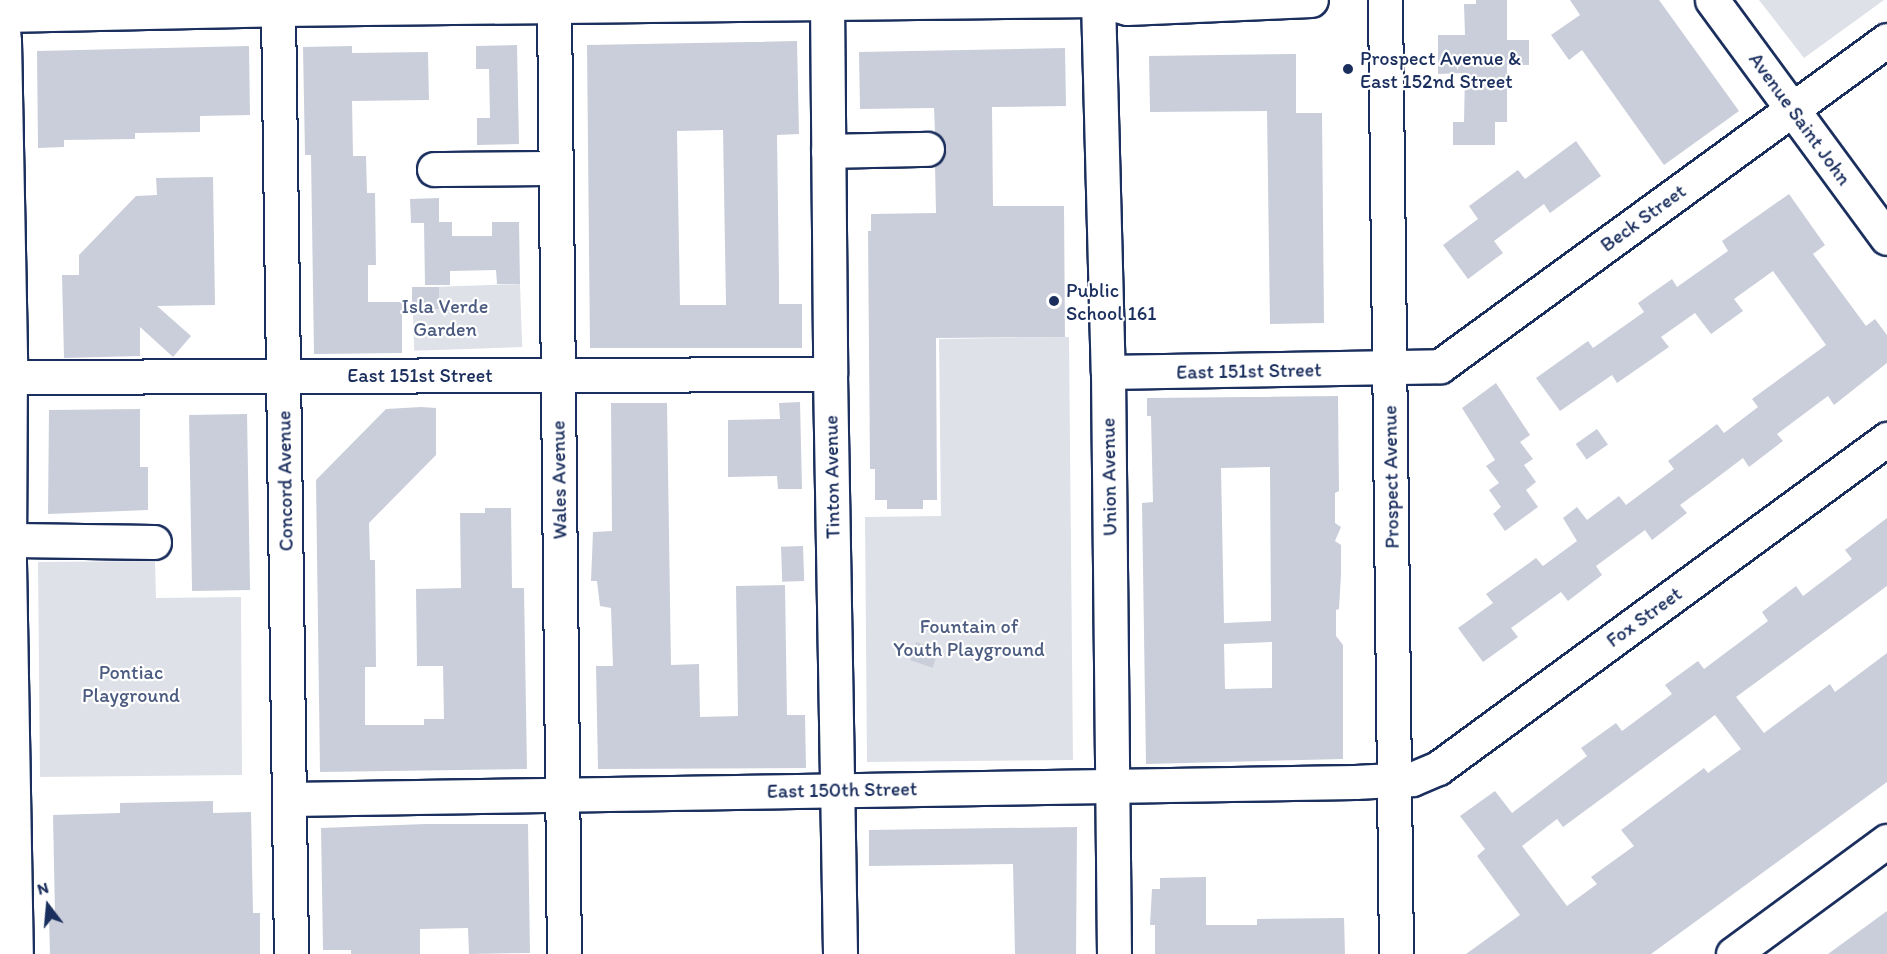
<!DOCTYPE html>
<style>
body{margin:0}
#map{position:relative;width:1887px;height:954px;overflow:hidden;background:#fff;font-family:Itim,sans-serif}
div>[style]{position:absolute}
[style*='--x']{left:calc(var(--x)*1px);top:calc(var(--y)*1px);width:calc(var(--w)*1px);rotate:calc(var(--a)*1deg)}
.green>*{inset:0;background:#dee1e7;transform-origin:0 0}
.building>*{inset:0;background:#caceda;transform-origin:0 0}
.roads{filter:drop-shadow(2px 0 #1b2f5e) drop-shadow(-2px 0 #1b2f5e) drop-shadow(0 2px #1b2f5e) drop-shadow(0 -2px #1b2f5e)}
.minor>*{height:33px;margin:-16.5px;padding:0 16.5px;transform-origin:16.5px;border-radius:16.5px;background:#fff}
.major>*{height:33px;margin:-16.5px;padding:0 16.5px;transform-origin:16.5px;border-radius:16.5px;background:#fff}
.dots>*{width:16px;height:16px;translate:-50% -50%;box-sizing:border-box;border:3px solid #fff;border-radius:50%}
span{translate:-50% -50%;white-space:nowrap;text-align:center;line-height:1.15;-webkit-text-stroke:4.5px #fff;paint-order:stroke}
.poi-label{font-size:20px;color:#1b2f5e}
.left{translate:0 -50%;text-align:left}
.street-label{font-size:20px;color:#1b2f5e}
.park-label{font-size:20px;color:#4c5c80}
.north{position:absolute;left:18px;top:876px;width:60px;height:60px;-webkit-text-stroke:4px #fff;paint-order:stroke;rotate:344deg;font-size:16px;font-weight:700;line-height:24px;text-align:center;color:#1b2f5e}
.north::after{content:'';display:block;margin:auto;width:21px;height:27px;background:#1b2f5e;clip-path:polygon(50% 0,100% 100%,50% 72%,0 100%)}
</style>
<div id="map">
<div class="green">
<i style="clip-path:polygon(1759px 0,1884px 0,1804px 58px)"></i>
<i style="left:520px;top:284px;width:63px;height:108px;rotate:88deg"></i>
<i style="clip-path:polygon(1069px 337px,1073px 760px,867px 762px,865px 517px,941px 516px,939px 339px)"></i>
<i style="clip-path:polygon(155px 561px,156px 598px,241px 597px,242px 775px,40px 777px,38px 562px)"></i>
</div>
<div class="building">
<i style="clip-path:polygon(1476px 0,1507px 0,1507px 40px,1529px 40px,1529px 65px,1507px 65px,1507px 122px,1495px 122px,1495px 145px,1453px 145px,1453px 122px,1464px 122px,1465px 73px,1438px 74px,1438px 35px,1465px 35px,1464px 4px,1476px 4px)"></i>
<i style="clip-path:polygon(1570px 0,1659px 0,1739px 111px,1664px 165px,1582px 50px,1569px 60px,1551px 35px,1580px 15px)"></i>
<i style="clip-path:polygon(evenodd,797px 41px,799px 134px,777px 135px,779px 281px,779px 304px,802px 304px,802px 348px,590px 348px,587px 45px,797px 41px,723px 130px,726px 305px,680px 305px,677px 131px,723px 130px)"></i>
<i style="clip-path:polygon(517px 45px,519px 144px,477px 145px,477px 118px,490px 118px,489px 69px,476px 69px,476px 46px)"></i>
<i style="clip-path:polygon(249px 46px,250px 115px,200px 116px,200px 132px,135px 133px,135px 139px,64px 140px,64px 147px,38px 148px,37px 51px)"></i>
<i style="clip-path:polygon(352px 46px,352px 53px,428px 52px,429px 100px,352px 101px,353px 156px,366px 156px,367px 193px,375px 193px,376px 265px,368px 265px,368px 302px,402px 302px,402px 353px,314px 354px,311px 155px,305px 155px,303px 47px)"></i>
<i style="clip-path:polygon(1065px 48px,1066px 106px,992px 107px,993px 206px,1064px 206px,1065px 337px,936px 338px,937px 500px,923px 500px,923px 509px,887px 509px,887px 500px,875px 500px,875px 469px,870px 469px,868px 231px,871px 231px,871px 214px,936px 213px,935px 165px,943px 159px,946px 148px,943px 139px,935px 132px,934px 108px,860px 109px,859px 52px)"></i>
<i style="clip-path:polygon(1296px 54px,1296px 113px,1322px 113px,1324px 323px,1270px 324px,1267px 111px,1150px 112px,1149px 56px)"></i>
<i style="clip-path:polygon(1576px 141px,1601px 176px,1550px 213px,1544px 204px,1494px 241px,1503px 253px,1468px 279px,1443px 245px,1478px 219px,1469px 206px,1518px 170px,1525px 179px)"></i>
<i style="clip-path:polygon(213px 177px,215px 305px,157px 306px,191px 336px,173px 357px,140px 327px,140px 356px,64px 358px,62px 275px,79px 275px,79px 255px,136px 196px,157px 195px,156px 178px)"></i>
<i style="clip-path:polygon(1789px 194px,1825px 245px,1813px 254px,1866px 326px,1875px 319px,1887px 335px,1887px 363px,1834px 405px,1828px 396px,1777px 434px,1783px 441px,1749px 467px,1743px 458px,1710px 483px,1680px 505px,1687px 513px,1652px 540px,1645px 530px,1596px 566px,1602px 575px,1568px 601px,1561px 592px,1511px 628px,1518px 637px,1483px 662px,1458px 628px,1493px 603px,1486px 594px,1536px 558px,1543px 566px,1577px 541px,1563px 518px,1577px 507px,1587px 520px,1619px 496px,1626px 505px,1674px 469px,1668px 461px,1717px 424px,1724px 433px,1758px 407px,1752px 399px,1826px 345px,1773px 271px,1734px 299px,1743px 311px,1711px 334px,1695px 313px,1661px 337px,1669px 347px,1617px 383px,1612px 375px,1560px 411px,1536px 378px,1588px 341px,1593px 348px,1644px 312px,1638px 303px,1672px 279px,1677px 287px,1728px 251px,1722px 241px)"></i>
<i style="clip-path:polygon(439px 198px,439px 222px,452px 222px,452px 236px,492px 236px,492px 222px,519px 222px,520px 284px,497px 284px,496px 270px,450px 271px,450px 285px,425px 285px,424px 223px,411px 223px,410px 199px)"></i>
<i style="left:412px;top:287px;width:27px;height:22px"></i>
<i style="clip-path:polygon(1496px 383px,1530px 435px,1520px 442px,1533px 459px,1524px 465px,1536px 482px,1526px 490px,1538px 507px,1505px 531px,1493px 514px,1501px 507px,1489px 490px,1499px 483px,1486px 466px,1495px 460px,1462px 408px)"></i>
<i style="clip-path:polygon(evenodd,1338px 396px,1339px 491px,1335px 493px,1335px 523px,1341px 527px,1335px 541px,1341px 545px,1341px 574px,1339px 609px,1336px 610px,1336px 636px,1343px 645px,1343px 759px,1146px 764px,1142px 503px,1153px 502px,1151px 416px,1147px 416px,1147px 398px,1338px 396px,1270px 467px,1271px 621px,1224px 623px,1221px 468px,1270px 467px,1338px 396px,1272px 642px,1272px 688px,1225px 689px,1224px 644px,1272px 642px)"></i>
<i style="clip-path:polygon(800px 402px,802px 489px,778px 489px,777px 476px,728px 477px,728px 420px,780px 419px,779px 403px)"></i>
<i style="clip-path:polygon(611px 403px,667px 403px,671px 665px,699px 664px,700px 717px,738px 716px,736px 586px,785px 585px,787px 715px,805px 715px,806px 768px,598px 769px,596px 666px,613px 666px,611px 608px,600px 606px,597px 581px,591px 581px,593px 532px,612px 531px)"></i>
<i style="clip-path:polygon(421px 407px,436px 408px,436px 455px,369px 523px,370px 560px,375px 560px,376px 667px,365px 667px,365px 725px,424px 725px,424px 719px,444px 719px,443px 666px,417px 666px,416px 589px,461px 588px,460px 513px,485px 513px,485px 508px,511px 508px,512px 588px,524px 588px,527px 769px,320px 772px,316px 480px,386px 409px)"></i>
<i style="clip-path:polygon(140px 409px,140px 467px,148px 467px,148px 510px,48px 514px,49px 410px)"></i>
<i style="left:247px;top:414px;width:176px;height:58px;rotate:89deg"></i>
<i style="left:1597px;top:429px;width:19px;height:26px;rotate:55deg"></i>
<i style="clip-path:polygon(evenodd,1887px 518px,1887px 586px,1736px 697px,1764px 733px,1830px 684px,1835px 692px,1887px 653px,1887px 782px,1651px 954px,1466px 954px,1520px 915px,1477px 856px,1485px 849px,1460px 816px,1495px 791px,1512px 813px,1587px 756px,1581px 748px,1616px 723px,1622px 731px,1672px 694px,1665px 685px,1698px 661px,1704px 669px,1768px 621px,1762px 612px,1796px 586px,1803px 596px,1852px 559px,1845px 550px,1887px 518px,1715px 715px,1741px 749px,1708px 773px,1704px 768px,1621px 830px,1634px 846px,1591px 877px,1597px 884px,1567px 906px,1522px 846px,1557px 819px,1563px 827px,1715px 715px)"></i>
<i style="left:803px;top:546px;width:35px;height:22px;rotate:88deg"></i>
<i style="left:916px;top:642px;width:24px;height:19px;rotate:19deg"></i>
<i style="clip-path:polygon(213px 801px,213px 813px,251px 812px,253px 913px,260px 913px,260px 954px,50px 954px,49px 915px,55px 915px,53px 815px,120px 813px,120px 803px)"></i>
<i style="clip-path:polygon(425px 824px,528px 824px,530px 953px,469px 954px,468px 928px,420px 929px,420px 954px,351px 954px,351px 950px,323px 950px,321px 828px)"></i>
<i style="clip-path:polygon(1077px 827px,1076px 954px,1015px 954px,1013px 864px,869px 866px,869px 830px)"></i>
<i style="clip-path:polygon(1206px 877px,1206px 925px,1257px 925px,1257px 919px,1344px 918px,1345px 954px,1155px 954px,1155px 925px,1150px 925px,1152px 889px,1160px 889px,1160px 878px)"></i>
<i style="clip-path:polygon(1887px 911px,1887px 954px,1828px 954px)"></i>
</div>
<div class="roads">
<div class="minor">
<i style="--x:0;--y:0;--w:41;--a:84.4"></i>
<i style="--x:4;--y:41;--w:322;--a:88.9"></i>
<i style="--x:10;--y:363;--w:199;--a:90.3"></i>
<i style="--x:9;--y:562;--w:392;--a:89"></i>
<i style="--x:827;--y:0;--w:374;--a:89.5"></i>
<i style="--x:830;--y:374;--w:580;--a:89.01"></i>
<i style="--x:1098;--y:0;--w:372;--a:88.5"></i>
<i style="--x:1108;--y:372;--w:582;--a:89.41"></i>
<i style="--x:1385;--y:0;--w:954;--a:89.34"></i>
<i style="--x:1712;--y:0;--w:295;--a:53.7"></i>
<i style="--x:554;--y:6;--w:948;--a:89.4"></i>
<i style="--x:278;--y:9;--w:945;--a:89.21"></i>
<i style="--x:3;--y:15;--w:275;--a:-1.2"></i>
<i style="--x:278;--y:9;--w:820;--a:-0.63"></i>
<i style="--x:1098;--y:0;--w:30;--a:15"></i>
<i style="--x:1127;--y:8;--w:184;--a:-2.5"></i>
<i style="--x:828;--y:151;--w:99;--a:-1.2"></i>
<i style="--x:434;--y:169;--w:121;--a:-0.5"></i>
<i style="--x:1108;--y:372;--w:332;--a:-1"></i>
<i style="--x:1440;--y:366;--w:553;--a:-36.1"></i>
<i style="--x:10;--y:377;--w:820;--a:-0.21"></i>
<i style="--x:9;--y:540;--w:145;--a:0.8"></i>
<i style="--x:289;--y:799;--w:1066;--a:-0.91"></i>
<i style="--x:1355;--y:782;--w:57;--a:-3"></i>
<i style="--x:1412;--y:779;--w:28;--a:-23"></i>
<i style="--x:1438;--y:768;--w:557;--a:-36.23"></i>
</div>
<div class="major">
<i style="--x:0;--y:15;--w:3;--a:0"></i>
<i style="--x:1733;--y:954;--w:191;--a:-36.3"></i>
</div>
</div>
<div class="dots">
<i style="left:1348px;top:69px;background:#1b2f5e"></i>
<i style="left:1054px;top:301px;background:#1b2f5e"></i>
</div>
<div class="poi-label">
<span class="left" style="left:1360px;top:70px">Prospect Avenue &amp;<br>East 152nd Street</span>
<span class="left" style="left:1066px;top:302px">Public<br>School 161</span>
</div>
<div class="street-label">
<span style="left:1800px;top:119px;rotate:54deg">Avenue Saint John</span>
<span style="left:1643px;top:218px;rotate:-36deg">Beck Street</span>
<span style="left:1249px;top:371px;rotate:-1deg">East 151st Street</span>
<span style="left:420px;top:375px">East 151st Street</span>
<span style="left:832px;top:477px;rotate:-91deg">Tinton Avenue</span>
<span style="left:1109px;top:477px;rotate:-91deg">Union Avenue</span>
<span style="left:1391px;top:477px;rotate:-91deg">Prospect Avenue</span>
<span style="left:559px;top:480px;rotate:-91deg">Wales Avenue</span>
<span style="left:285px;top:481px;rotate:-91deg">Concord Avenue</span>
<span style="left:1644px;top:617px;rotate:-36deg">Fox Street</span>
<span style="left:842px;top:790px;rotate:-1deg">East 150th Street</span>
</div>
<div class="park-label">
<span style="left:445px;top:318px">Isla Verde<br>Garden</span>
<span style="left:969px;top:638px">Fountain of<br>Youth Playground</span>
<span style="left:131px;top:684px">Pontiac<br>Playground</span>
</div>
<div class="north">N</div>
</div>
